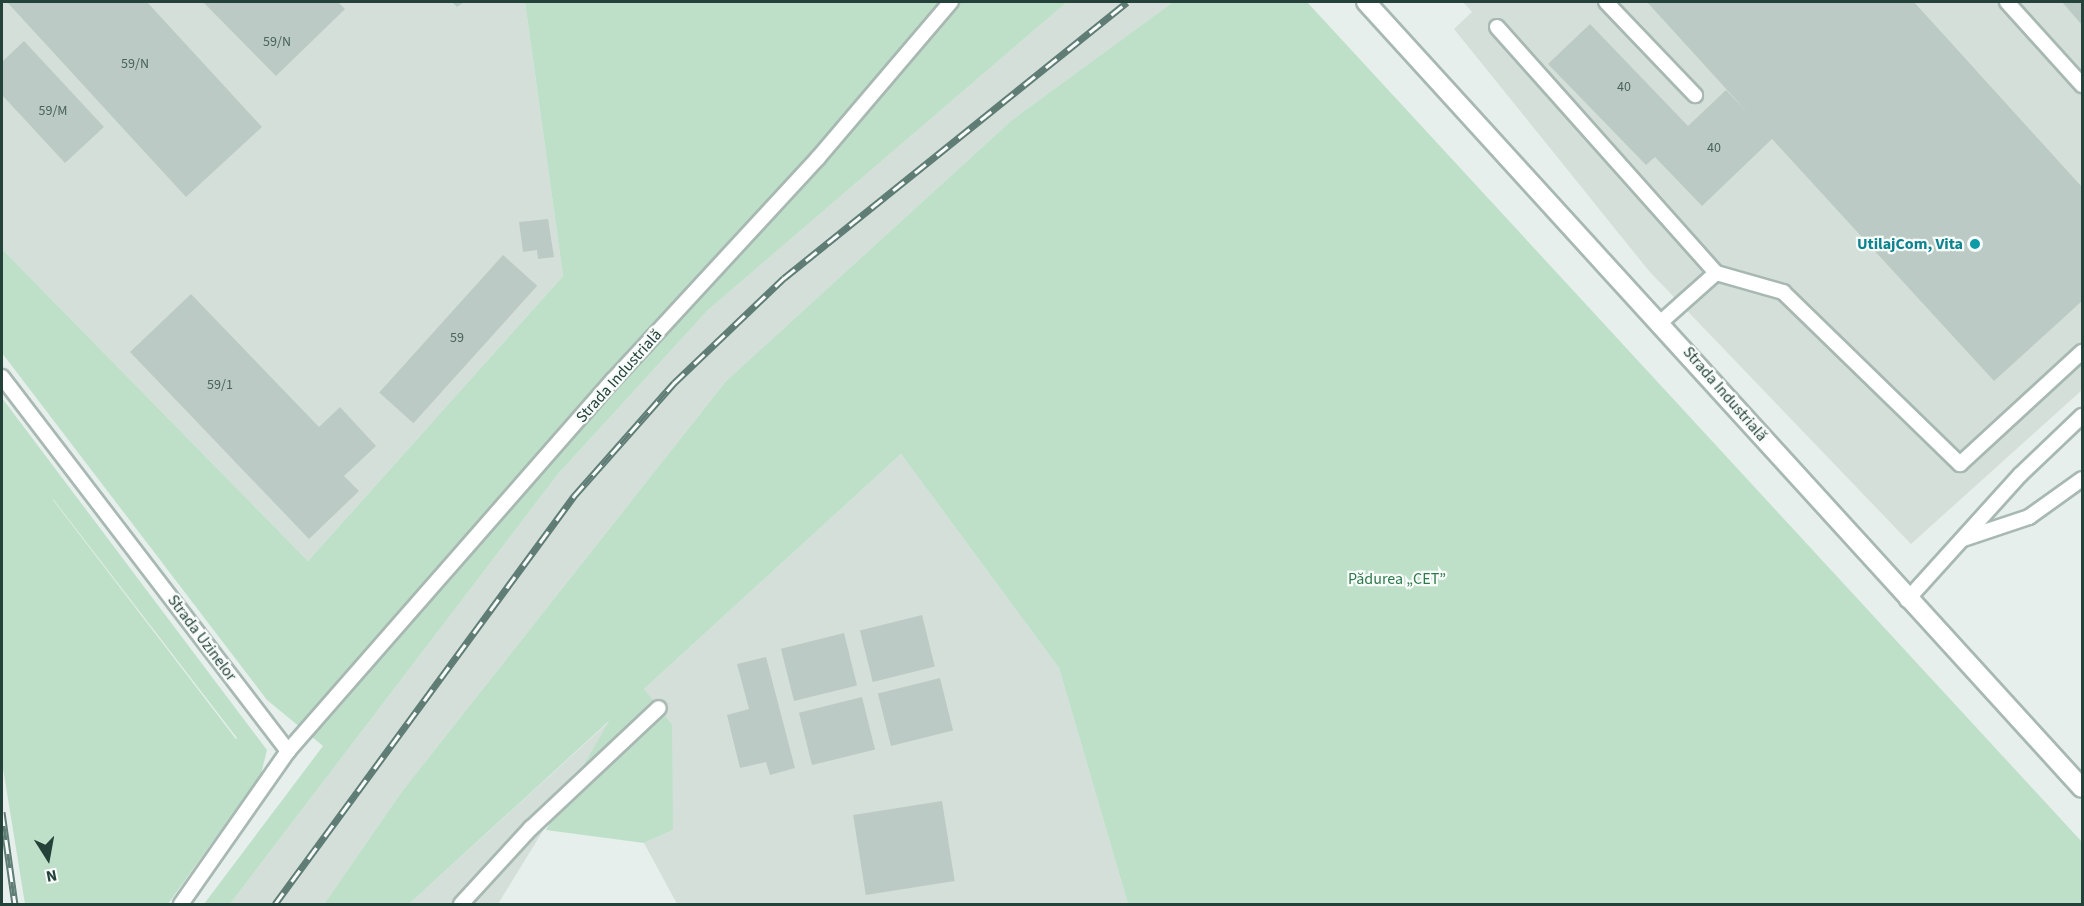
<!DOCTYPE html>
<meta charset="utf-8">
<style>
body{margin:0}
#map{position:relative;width:2084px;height:906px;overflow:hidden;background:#e6efeb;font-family:"Source Sans 3",sans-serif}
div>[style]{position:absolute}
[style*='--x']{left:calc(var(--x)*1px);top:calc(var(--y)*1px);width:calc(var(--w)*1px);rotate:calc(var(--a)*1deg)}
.built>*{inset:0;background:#d4dfda}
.green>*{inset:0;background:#bfe0c8}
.building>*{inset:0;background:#bbcac4;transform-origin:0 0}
.roads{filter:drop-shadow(2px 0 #a8b8b2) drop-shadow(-2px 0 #a8b8b2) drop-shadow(0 2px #a8b8b2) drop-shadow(0 -2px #a8b8b2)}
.service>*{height:14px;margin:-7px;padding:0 7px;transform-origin:7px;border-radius:7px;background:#fff}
.tertiary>*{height:18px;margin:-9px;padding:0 9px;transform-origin:9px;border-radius:9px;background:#fff}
.rail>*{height:7px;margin-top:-3.5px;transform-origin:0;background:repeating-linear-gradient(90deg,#f7fbf9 0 14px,#5f7d75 0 28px);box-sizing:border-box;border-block:2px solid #5f7d75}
.dots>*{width:16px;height:16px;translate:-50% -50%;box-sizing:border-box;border:3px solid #f7fbf9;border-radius:50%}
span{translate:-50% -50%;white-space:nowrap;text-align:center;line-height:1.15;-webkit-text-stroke:4.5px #f7fbf9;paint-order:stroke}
.number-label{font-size:14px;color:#4a645c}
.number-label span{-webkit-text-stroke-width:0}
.culture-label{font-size:16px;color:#0d838f;font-weight:700}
.right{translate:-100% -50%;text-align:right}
.street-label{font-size:16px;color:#24423a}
.park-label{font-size:16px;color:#2d7a4b}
.frame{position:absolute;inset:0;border:3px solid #24423a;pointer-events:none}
.north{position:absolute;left:18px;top:828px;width:60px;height:60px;-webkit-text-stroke:4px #f7fbf9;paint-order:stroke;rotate:169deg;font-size:16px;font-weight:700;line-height:24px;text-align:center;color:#24423a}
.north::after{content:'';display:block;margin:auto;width:21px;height:27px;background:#24423a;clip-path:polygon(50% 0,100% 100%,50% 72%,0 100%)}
</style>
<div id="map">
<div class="built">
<i style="clip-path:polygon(2px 2px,525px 2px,563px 276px,308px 561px,2px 249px)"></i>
<i style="clip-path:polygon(1067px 2px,1173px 2px,1012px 120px,726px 381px,403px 790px,324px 904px,230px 904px,558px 474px,708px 310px)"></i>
<i style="clip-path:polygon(1463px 2px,2082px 2px,2082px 390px,1911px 544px,1649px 271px,1454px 29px,1472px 12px)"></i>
<i style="clip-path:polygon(901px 454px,1059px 668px,1128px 904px,677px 904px,644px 843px,673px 830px,644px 689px)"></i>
<i style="clip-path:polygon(611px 720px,498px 904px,409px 904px)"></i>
</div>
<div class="green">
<i style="clip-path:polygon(525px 2px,1067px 2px,708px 310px,558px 474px,230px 904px,204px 904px,323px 746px,267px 700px,2px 353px,2px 249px,308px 561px,563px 276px)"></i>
<i style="clip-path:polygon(1173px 2px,1307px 2px,2082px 842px,2082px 904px,1128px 904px,1059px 668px,901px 454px,644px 689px,672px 725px,673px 830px,644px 843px,546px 830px,609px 721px,409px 904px,324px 904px,403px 790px,726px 381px,1012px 120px)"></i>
<i style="clip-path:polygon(evenodd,2px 398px,267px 750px,261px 774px,168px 904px,25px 904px,2px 762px,2px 398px,53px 499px,237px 738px,236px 739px,53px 500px,53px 499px)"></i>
</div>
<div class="building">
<i style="clip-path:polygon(7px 2px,147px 2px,262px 127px,186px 197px)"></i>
<i style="clip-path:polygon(203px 2px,338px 2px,345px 9px,276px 76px)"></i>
<i style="clip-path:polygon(452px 2px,464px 2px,457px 7px)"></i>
<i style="clip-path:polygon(1647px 2px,1914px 2px,2082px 187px,2082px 301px,1994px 381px,1772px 139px,1702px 206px,1655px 157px,1646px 165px,1548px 64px,1590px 24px,1688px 126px,1726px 90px,1749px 114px)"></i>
<i style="clip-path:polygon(2062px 2px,2082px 2px,2082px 25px)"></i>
<i style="clip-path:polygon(24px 41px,104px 127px,65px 163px,2px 95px,2px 62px)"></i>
<i style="clip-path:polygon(548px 219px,554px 257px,538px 259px,537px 250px,523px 252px,519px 222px)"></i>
<i style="left:503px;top:255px;width:46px;height:185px;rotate:42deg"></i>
<i style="clip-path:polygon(191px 294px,319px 427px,340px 407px,376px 446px,344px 476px,359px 491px,309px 539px,130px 352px)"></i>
<i style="left:922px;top:615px;width:53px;height:64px;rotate:76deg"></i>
<i style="left:844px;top:633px;width:54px;height:65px;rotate:76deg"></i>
<i style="clip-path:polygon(766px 657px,795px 768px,770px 775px,766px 762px,740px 768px,727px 715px,749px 709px,737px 664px)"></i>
<i style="left:940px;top:678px;width:54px;height:64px;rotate:76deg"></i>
<i style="left:862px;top:697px;width:54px;height:65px;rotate:76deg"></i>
<i style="left:942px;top:801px;width:81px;height:90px;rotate:81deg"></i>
</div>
<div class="roads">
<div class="service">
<i style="--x:1606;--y:2;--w:129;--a:46.3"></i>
<i style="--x:2007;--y:2;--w:112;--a:47.9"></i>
<i style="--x:1497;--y:27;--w:329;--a:48.3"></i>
<i style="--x:1661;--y:322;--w:74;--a:-41.7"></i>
<i style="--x:1716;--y:273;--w:70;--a:15.8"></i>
<i style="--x:1783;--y:292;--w:247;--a:44.2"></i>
<i style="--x:1960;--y:464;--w:166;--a:-42.6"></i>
<i style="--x:2;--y:377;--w:471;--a:52.6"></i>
<i style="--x:1963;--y:539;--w:70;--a:-18.4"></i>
<i style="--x:2029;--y:517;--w:65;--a:-35.6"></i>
<i style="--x:1907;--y:600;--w:169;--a:-47.9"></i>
<i style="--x:2020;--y:475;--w:86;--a:-43.6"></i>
<i style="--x:181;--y:904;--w:187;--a:-55"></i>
<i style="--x:288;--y:751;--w:493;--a:-48.8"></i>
<i style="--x:613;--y:380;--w:302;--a:-47.3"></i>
<i style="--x:818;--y:158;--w:205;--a:-49.6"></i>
<i style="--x:461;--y:904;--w:103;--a:-47.4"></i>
<i style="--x:531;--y:828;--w:175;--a:-43.2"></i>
</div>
<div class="tertiary">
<i style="--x:1366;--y:2;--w:1063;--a:47.67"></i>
</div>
</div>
<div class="rail">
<i style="--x:2;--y:812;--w:93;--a:82"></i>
<i style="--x:275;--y:904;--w:506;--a:-53.76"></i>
<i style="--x:574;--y:496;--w:151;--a:-48.5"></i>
<i style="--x:674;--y:383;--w:152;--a:-43.7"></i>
<i style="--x:784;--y:278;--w:440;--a:-38.8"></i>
</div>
<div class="dots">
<i style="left:1975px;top:244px;background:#0f9aa8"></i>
</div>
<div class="number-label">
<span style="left:277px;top:42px">59/N</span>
<span style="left:135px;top:64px">59/N</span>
<span style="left:1624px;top:87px">40</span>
<span style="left:53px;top:111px">59/M</span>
<span style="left:1714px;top:148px">40</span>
<span style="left:457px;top:338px">59</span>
<span style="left:220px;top:385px">59/1</span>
</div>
<div class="culture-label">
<span class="right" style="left:1963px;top:244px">UtilajCom, Vita</span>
</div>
<div class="street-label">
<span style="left:619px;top:376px;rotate:-48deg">Strada Industrială</span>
<span style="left:1725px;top:394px;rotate:49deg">Strada Industrială</span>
<span style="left:202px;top:638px;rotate:53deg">Strada Uzinelor</span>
</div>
<div class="park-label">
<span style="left:1397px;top:579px">Pădurea „CET”</span>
</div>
<div class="frame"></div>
<div class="north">N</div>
</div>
